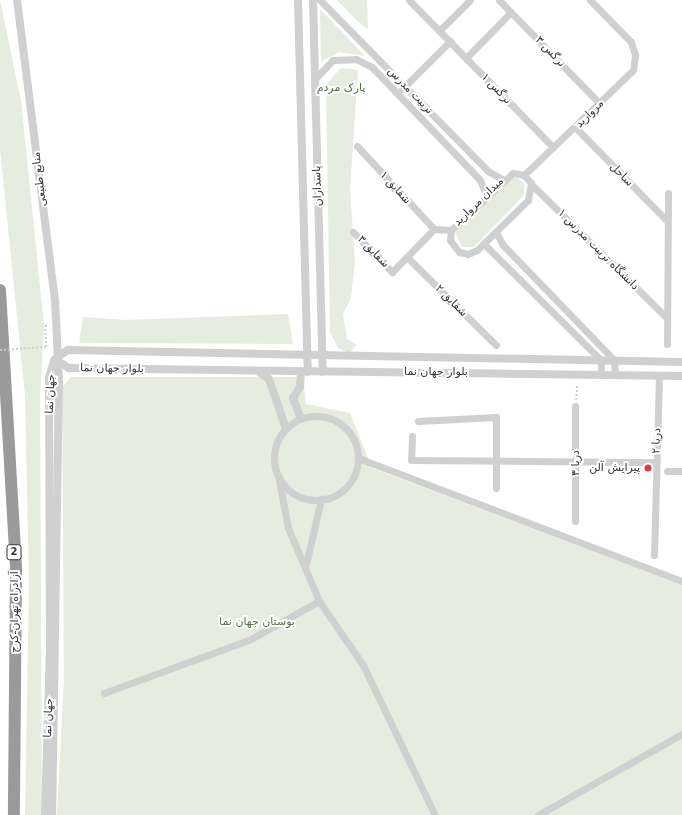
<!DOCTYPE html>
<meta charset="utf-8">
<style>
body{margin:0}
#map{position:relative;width:682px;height:815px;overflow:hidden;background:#fff;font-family:"DejaVu Sans",Cairo,sans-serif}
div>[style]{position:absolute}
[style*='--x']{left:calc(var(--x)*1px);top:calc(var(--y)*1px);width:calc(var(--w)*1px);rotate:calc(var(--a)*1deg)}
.green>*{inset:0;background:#e6ecdf}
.path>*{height:1.5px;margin-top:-0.75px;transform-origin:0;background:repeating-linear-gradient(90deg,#cdcdcd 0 2px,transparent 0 4px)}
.minor>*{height:7px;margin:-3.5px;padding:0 3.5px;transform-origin:3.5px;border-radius:3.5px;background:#d0d0d0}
.minor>.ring{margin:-3.5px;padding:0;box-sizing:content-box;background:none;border:7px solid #d0d0d0;border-radius:50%}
.tertiary>*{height:8px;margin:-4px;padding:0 4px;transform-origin:4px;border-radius:4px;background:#d0d0d0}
.motorway>*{height:12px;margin:-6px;padding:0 6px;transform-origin:6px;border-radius:6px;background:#9a9a9a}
.path-bridge>*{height:1.5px;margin-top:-0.75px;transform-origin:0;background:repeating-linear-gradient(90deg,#cdcdcd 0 2px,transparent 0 4px)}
.dots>*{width:11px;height:11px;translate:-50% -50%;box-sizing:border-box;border:2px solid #fff;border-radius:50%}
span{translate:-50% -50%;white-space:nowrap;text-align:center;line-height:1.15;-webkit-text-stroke:4px #fff;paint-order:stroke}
.shield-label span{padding:1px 3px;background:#fff;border:1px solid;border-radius:3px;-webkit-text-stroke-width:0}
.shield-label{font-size:10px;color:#333;font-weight:700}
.street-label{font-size:11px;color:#333}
.park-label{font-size:11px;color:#56703f}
.poi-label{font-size:11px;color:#333}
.right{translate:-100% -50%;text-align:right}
</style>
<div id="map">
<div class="green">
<i style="clip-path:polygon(0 0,21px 101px,44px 325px,40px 397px,42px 815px,25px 815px,29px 584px,25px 395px,0 149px)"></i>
<i style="clip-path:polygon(337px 0,367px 0,368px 30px,354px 18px)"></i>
<i style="clip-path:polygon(320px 9px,365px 56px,339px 52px,321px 62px)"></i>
<i style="clip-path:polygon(341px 68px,358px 70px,350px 189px,355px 262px,351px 298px,343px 314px,347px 339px,357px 345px,349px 353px,338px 348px,330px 332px,326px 85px)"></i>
<i style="clip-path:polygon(516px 177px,524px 183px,524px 195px,474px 247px,462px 247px,455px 232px,504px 184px)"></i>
<i style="clip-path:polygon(288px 314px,293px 344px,79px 343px,83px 317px,126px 320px)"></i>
<i style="clip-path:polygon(71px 377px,303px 377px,306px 404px,350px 413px,372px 468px,682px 585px,682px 815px,57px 815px,64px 677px,62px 387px)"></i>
</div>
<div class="path">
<i style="--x:46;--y:347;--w:21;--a:-93"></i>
<i style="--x:45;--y:326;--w:3;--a:-18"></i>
<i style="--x:576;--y:400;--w:16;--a:-86"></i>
</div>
<div class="minor">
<i style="--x:320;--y:0;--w:240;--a:45.5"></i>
<i style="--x:488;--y:171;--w:16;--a:30"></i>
<i style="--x:409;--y:0;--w:206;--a:45.6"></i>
<i style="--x:499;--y:0;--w:145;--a:45.8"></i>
<i style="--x:440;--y:30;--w:42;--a:-45"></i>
<i style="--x:466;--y:58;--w:64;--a:-45.6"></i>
<i style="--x:315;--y:79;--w:26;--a:-47"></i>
<i style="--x:333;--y:60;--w:23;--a:-2"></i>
<i style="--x:356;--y:59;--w:18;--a:27"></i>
<i style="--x:372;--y:67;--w:156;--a:46.3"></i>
<i style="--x:480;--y:180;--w:16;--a:68"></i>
<i style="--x:402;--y:89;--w:68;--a:-45"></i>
<i style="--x:576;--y:128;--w:130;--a:45.6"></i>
<i style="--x:357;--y:146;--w:113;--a:47.1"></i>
<i style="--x:513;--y:173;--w:11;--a:10"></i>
<i style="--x:524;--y:175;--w:11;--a:49"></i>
<i style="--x:531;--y:183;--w:17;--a:100"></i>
<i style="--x:528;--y:200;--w:71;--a:135.6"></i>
<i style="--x:477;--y:250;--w:10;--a:156"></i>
<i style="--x:468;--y:254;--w:9;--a:-167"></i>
<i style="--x:459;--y:252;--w:15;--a:-127"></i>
<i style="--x:450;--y:240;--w:10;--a:-84"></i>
<i style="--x:451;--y:230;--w:84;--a:-42.6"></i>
<i style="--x:524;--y:175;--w:151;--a:-43.9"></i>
<i style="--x:633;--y:70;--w:15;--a:-82"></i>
<i style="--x:635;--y:55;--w:14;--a:-107"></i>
<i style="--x:631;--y:42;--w:59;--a:-134.3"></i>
<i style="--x:531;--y:184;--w:188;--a:44.6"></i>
<i style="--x:353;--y:232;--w:56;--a:45.7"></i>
<i style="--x:392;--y:272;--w:60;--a:-45.7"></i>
<i style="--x:434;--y:229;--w:17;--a:3"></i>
<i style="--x:496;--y:232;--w:15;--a:62"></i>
<i style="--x:503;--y:245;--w:160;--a:46"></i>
<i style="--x:614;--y:360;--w:13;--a:86"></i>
<i style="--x:484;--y:244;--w:165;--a:44.8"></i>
<i style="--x:601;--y:360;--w:12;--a:90"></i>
<i style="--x:407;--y:257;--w:125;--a:44.7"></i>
<i style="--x:667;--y:344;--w:151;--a:-89.6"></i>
<i class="ring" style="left:274px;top:416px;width:77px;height:77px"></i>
<i style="--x:418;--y:421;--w:78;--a:-2.9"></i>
<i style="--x:496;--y:417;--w:71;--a:90"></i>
<i style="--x:412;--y:436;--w:24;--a:92"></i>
<i style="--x:411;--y:460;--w:245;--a:0.5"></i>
<i style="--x:358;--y:458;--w:347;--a:20.8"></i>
<i style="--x:667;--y:471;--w:15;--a:0"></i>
<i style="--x:278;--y:475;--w:54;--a:79.3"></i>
<i style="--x:288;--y:528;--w:79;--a:67"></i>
<i style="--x:319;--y:601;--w:78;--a:55.5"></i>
<i style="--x:363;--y:665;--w:166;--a:64.4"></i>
<i style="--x:575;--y:521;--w:115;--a:-90"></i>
<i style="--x:654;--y:555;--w:180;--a:-88.4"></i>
<i style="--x:306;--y:564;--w:67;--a:-77"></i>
<i style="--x:104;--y:693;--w:154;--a:-20.1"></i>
<i style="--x:249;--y:640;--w:80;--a:-29.1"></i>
<i style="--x:538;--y:815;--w:165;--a:-29.4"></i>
</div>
<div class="tertiary">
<i style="--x:17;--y:0;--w:302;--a:82.8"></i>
<i style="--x:55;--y:300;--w:79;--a:87.1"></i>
<i style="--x:59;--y:379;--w:436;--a:90.9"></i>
<i style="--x:298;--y:0;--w:372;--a:88.5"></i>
<i style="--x:313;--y:0;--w:372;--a:88.5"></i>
<i style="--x:55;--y:359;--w:17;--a:33"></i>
<i style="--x:69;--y:368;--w:613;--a:0.75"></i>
<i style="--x:55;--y:359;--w:16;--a:-35"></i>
<i style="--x:68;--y:350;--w:614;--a:1.12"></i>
<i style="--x:259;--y:372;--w:12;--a:35"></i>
<i style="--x:269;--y:379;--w:53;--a:71.2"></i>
<i style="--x:301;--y:372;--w:15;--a:94"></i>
<i style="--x:300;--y:387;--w:13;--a:122"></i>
<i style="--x:293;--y:398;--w:22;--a:69"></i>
<i style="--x:45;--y:815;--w:164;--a:-88.3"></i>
<i style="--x:50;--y:651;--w:273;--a:-90.2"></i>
<i style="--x:49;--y:378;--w:18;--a:-74"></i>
</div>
<div class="motorway">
<i style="--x:0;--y:290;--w:281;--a:86.7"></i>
<i style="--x:16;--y:571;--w:244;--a:90.5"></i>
</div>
<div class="path-bridge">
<i style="--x:0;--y:350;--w:46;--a:-3.7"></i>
</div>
<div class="dots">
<i style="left:648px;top:468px;background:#e63946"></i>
</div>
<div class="shield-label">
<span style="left:14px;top:552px">2</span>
</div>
<div class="street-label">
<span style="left:550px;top:52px;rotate:46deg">نرگس ۳</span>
<span style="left:496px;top:89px;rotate:46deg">نرگس ۱</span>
<span style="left:410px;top:91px;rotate:46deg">تربیت مدرس</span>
<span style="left:590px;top:114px;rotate:-45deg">مروارید</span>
<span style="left:621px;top:175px;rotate:45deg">ساحل</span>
<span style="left:40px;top:179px;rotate:-97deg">منابع طبیعی</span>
<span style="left:318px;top:186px;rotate:-92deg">پاسداران</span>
<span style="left:395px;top:188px;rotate:47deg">شقایق ۱</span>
<span style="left:479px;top:202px;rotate:-44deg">میدان مروارید</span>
<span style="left:598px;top:250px;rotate:45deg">۱ دانشگاه تربیت مدرس</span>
<span style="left:373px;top:252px;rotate:46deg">شقایق ۳</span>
<span style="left:451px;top:301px;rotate:45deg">شقایق ۲</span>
<span style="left:112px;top:369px;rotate:1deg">بلوار جهان نما</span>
<span style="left:436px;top:372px">بلوار جهان نما</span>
<span style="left:51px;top:394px;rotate:-87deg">جهان نما</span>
<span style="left:657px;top:441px;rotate:-88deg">دریا ۲</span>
<span style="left:576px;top:463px;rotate:-90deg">دریا ۳</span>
<span style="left:15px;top:612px;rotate:-90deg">آزادراه تهران-کرج</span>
<span style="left:49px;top:718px;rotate:-88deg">جهان نما</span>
</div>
<div class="park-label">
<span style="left:341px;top:88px">پارک مردم</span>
<span style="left:257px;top:622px">بوستان جهان نما</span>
</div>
<div class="poi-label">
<span class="right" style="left:640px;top:468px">پیرایش آلن</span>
</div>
</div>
